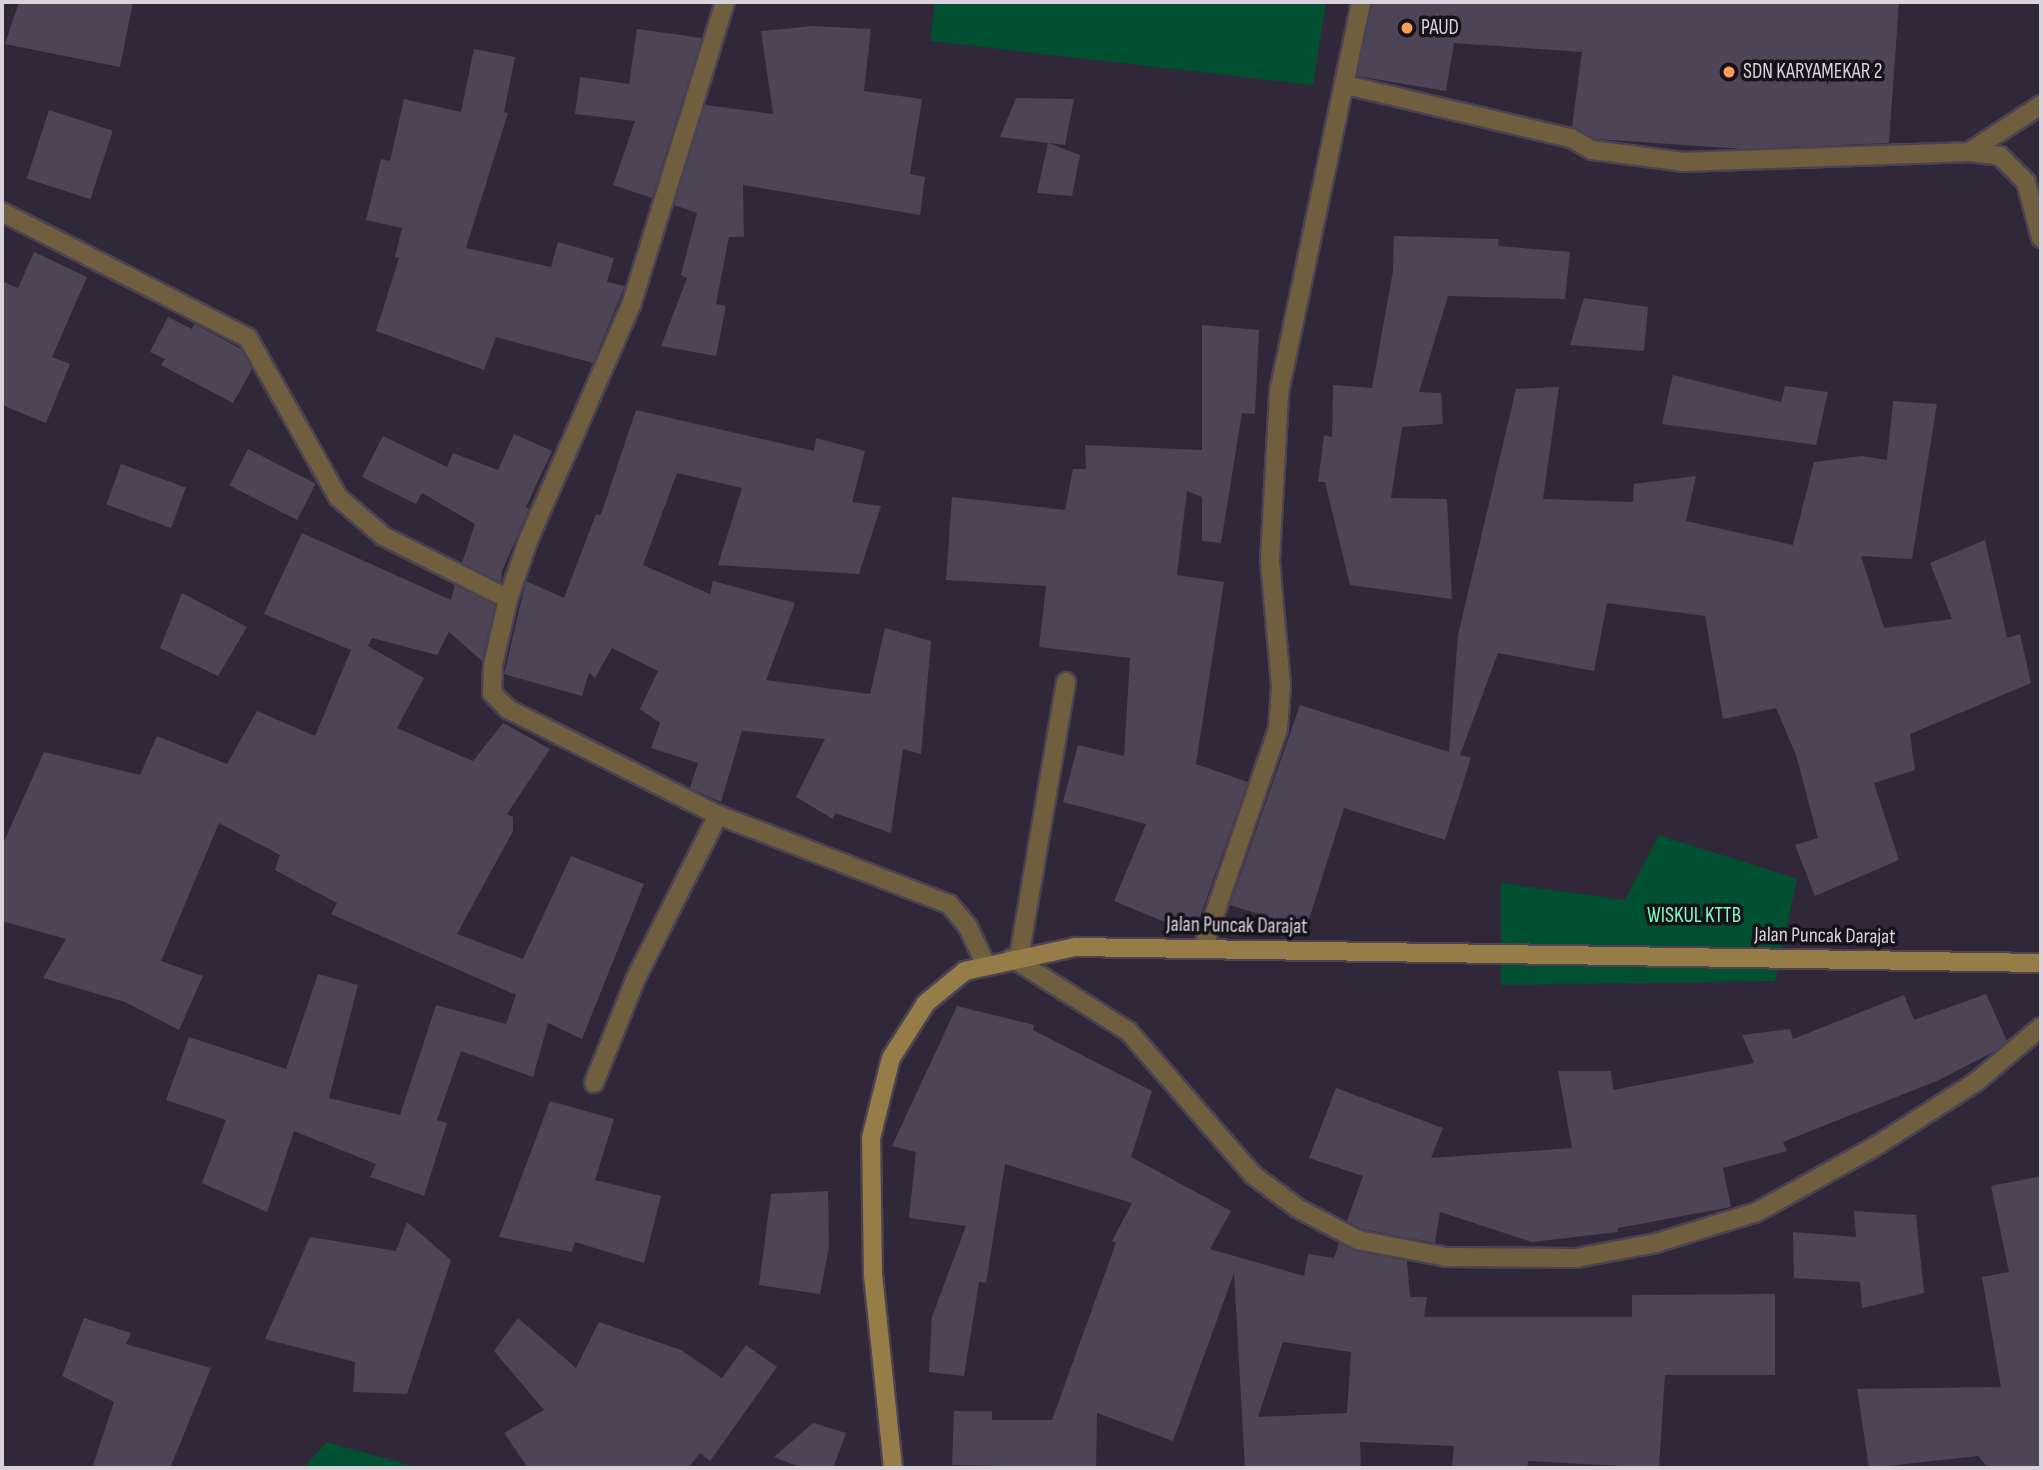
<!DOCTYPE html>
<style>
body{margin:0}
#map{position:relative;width:2043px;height:1470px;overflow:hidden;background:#302838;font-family:"Sofia Sans Condensed",sans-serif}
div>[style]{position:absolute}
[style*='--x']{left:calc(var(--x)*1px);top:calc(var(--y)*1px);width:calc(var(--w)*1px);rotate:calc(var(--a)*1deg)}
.green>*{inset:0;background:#005031}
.building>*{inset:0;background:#4d4556;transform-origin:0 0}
.roads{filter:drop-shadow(2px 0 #4b4352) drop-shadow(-2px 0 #4b4352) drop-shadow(0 2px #4b4352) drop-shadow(0 -2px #4b4352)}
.street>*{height:18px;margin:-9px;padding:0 9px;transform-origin:9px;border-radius:9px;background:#705f3f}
.secondary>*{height:18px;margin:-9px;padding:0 9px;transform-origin:9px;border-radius:9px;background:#967c47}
.dots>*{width:19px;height:19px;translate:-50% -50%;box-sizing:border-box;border:4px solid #16121a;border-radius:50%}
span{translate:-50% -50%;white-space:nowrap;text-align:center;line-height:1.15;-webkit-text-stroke:7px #16121a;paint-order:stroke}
.poi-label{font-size:21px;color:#d7d2dc}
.left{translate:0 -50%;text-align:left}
.park-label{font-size:21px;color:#80febf}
.street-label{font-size:21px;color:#d7d2dc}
.frame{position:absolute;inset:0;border:4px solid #d7d2dc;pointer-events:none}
</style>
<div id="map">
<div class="green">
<i style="clip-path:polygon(935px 2px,1326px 2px,1313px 85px,930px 41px)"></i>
<i style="clip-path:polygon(1659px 835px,1797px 879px,1775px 981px,1501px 985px,1501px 883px,1625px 900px)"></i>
<i style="clip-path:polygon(327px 1442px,419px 1468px,303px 1468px)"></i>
</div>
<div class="building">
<i style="clip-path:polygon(19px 2px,133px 2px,120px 67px,5px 44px)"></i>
<i style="clip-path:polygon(1372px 2px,1899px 2px,1889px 143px,1743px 149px,1596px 139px,1572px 127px,1582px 52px,1454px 43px,1446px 91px,1357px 76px)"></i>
<i style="clip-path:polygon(813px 26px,871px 29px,864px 91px,922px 99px,910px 174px,925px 177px,920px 215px,743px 185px,744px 237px,729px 237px,716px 304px,726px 306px,716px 356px,661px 346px,687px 278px,681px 275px,697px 213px,674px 205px,705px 105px,773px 114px,761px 31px)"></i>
<i style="clip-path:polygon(637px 29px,702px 38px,652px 198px,613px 185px,635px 121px,575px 114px,580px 77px,629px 84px)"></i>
<i style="clip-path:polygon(474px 49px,515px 57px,504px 112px,508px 113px,466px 248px,551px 267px,558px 242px,614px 258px,607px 282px,625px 286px,593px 363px,496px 337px,484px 370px,376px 331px,399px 258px,395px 257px,402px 228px,366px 220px,381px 159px,390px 161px,404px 99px,461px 112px)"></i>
<i style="clip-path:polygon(1016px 98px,1074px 99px,1065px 145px,1000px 137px)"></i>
<i style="left:49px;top:110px;width:67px;height:72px;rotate:18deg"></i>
<i style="clip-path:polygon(1048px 143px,1080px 155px,1072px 196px,1037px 193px)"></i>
<i style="clip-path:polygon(1394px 236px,1499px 239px,1498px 246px,1570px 252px,1565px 299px,1448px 296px,1419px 392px,1441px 393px,1443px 424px,1402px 427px,1391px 498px,1447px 499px,1452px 599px,1350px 585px,1325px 482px,1318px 482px,1324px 435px,1332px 437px,1333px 385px,1372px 388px,1393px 271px)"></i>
<i style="clip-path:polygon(34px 252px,87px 277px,52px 357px,70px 364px,46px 423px,2px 405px,2px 281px,18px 288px)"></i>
<i style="clip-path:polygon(1584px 298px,1648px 307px,1644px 351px,1570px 345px)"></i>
<i style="clip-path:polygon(168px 317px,192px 329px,195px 324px,241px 349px,252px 369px,233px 403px,161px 365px,165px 359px,150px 352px)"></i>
<i style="clip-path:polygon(1202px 325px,1259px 330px,1255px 414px,1242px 413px,1221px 543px,1202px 541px,1202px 497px,1187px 491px,1177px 575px,1224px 582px,1196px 764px,1248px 782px,1194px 934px,1114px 901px,1146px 824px,1063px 802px,1078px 745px,1124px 756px,1130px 658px,1039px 647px,1046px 586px,946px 580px,952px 497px,1065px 510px,1073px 469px,1086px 469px,1085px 445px,1202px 450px)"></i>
<i style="clip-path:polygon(1673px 375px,1781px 402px,1785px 386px,1828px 392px,1816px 445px,1662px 424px)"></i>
<i style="clip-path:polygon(1559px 387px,1543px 499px,1633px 502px,1634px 484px,1696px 476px,1686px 521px,1793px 545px,1814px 462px,1862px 456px,1887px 460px,1893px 401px,1937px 404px,1912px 559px,1861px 556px,1884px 628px,1952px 619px,1930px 563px,1985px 540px,2007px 638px,2020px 634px,2031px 683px,1910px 734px,1915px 770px,1874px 783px,1899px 860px,1815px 896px,1795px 845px,1818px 838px,1796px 755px,1776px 708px,1723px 719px,1705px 616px,1607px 603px,1594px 671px,1498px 653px,1460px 755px,1471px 758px,1445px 840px,1344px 808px,1306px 929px,1230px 905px,1300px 705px,1449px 752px,1458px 635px,1516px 389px)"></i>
<i style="clip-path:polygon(636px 410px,814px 451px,816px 438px,865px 451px,852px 502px,881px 506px,859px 574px,718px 565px,742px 488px,677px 473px,643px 565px,710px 594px,713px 581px,795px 603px,766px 680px,870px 694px,885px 628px,931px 641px,921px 754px,903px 749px,891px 833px,835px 813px,833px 819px,796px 797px,825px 739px,742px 731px,721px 802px,690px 788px,698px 763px,651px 748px,660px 723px,640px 709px,658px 671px,612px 648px,595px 678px,589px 673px,582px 696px,504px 674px,526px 581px,564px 598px,596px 514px,601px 515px)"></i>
<i style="clip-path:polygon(514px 434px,552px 451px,526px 507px,529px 509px,502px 571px,501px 583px,462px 563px,475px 524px,422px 493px,416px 504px,362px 477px,383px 436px,447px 467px,453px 453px,498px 470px)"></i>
<i style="left:248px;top:449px;width:76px;height:41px;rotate:27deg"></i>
<i style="left:121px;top:464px;width:69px;height:43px;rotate:20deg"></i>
<i style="clip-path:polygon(302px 533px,451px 600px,455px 585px,495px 605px,482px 661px,449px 632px,437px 655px,372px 638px,368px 646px,424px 678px,397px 728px,473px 761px,503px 723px,550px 749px,507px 814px,513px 817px,513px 831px,457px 934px,523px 959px,571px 856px,644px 884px,582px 1039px,548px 1023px,533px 1077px,461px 1051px,437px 1120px,447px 1123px,424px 1196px,370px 1177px,376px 1164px,294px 1131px,267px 1212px,202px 1183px,226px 1120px,166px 1100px,189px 1037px,286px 1069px,318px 974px,358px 985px,329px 1098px,400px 1115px,436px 1005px,506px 1024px,516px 995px,331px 914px,337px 903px,275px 870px,280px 855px,219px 823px,161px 961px,203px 976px,179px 1030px,125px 1002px,43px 978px,66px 939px,2px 921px,2px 846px,44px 752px,140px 775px,157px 736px,227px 764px,257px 711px,315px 736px,351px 650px,264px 614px)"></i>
<i style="clip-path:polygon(182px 593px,247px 627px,218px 676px,160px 648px)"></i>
<i style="clip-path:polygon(1986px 994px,2007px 1041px,1995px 1051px,1939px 1080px,1783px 1142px,1787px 1151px,1723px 1168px,1731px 1207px,1618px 1228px,1618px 1232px,1532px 1242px,1440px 1212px,1435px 1243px,1362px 1229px,1347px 1221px,1363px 1176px,1309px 1158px,1336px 1088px,1443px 1128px,1431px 1158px,1572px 1148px,1558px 1071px,1611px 1071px,1613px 1090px,1754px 1063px,1742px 1035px,1790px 1029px,1793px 1039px,1904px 995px,1914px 1020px)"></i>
<i style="clip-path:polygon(evenodd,957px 1006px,1034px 1025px,1033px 1030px,1152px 1091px,1131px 1157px,1231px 1211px,1210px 1249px,1304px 1276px,1308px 1254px,1334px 1258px,1339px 1243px,1355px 1251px,1407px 1261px,1410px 1297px,1427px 1297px,1424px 1317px,1632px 1317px,1632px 1295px,1775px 1294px,1775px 1375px,1665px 1375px,1659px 1468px,1528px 1461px,1527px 1468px,1452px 1468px,1454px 1446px,1360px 1442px,1361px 1468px,1245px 1468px,1234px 1273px,1173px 1441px,1097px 1413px,1096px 1468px,952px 1465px,954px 1411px,992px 1411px,992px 1420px,1052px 1420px,1116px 1243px,1112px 1241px,1132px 1203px,1005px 1164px,986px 1283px,979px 1282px,964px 1376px,929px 1372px,932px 1317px,966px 1226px,909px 1218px,916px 1152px,892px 1146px,957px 1006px,1283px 1342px,1351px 1352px,1347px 1413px,1258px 1417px,1283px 1342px)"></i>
<i style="clip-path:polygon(550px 1101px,614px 1119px,595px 1180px,661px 1196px,644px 1263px,575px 1242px,572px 1252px,499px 1237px)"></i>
<i style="clip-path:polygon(2041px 1176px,2041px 1468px,1988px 1468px,1978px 1456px,1869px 1468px,1857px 1389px,2001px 1387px,1982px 1277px,2009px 1272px,1991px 1186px)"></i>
<i style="clip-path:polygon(828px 1191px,829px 1247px,820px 1294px,759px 1285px,771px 1194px)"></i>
<i style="clip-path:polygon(1854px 1211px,1916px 1215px,1924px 1293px,1862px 1308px,1860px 1282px,1794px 1278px,1793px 1232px,1856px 1237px)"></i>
<i style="clip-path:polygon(407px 1222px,451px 1260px,407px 1394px,353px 1392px,355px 1362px,265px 1339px,310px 1237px,396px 1251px)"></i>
<i style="clip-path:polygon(84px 1318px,131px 1333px,126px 1344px,211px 1368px,170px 1468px,92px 1468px,114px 1402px,62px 1376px)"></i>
<i style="clip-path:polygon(518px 1318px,576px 1368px,599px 1322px,681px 1350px,722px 1378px,746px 1345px,777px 1367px,710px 1461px,700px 1453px,688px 1468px,528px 1468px,504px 1433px,544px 1410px,494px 1351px)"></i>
<i style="clip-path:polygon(813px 1423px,846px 1433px,833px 1468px,802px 1468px,774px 1457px)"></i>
</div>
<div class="roads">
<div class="street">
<i style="--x:725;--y:2;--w:317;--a:107.2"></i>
<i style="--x:631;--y:305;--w:257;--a:113.6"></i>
<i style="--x:528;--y:541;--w:61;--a:109"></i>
<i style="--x:508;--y:599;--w:68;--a:102.8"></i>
<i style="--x:493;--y:665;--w:28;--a:92"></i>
<i style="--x:492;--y:693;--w:23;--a:45"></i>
<i style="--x:508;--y:709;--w:235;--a:26.8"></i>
<i style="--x:718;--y:815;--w:248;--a:21.1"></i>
<i style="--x:949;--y:904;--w:30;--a:50"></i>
<i style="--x:968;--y:927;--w:42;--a:64.7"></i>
<i style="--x:1346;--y:85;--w:231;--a:13.3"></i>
<i style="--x:1571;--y:138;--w:24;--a:30"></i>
<i style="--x:1592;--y:150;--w:94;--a:7.4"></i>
<i style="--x:1685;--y:162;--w:284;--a:-2"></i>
<i style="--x:1969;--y:152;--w:86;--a:-33.1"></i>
<i style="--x:1969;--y:152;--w:31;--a:7"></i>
<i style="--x:2000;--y:156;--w:37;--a:45"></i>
<i style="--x:2026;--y:182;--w:58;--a:75"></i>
<i style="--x:2;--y:212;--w:276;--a:27.1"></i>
<i style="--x:248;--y:338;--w:183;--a:60.5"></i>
<i style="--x:338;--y:497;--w:60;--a:40.9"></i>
<i style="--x:383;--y:536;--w:140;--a:26.7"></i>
<i style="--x:1203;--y:948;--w:231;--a:-71.1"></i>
<i style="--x:1278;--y:729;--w:43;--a:-86"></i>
<i style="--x:1281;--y:686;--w:126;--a:-95"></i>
<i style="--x:1270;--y:560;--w:168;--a:-86.9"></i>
<i style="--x:1279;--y:392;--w:399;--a:-78.1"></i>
<i style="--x:1019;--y:957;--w:279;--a:-80.3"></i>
<i style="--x:1012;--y:958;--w:137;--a:32.2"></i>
<i style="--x:1128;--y:1031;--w:191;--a:49"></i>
<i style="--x:1253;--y:1175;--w:57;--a:36.5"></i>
<i style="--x:1299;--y:1209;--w:67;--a:27.7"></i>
<i style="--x:1358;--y:1240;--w:90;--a:10.9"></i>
<i style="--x:1446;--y:1257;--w:130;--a:0.4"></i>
<i style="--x:1576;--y:1258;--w:81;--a:-10.6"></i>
<i style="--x:1656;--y:1243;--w:106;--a:-17.1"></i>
<i style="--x:1757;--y:1212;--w:140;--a:-29.1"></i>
<i style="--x:1879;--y:1144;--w:115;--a:-32.6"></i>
<i style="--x:1976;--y:1082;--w:85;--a:-40.2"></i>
<i style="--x:594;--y:1083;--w:113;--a:-68.2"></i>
<i style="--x:636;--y:978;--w:182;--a:-63.3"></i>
</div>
<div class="secondary">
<i style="--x:893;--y:1468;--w:193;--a:-95.9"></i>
<i style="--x:873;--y:1276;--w:138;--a:-90.8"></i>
<i style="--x:871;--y:1138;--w:82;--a:-76"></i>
<i style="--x:891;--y:1058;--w:65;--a:-57.5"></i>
<i style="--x:926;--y:1003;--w:50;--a:-39.4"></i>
<i style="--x:965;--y:971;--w:113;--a:-12.3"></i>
<i style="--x:1075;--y:947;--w:966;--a:0.95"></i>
</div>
</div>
<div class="dots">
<i style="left:1407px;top:28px;background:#fd9c56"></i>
<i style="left:1729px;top:72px;background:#fd9c56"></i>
</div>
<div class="poi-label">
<span class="left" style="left:1421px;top:28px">PAUD</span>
<span class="left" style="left:1743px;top:72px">SDN KARYAMEKAR 2</span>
</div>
<div class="park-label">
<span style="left:1694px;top:916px">WISKUL KTTB</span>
</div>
<div class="street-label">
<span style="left:1237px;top:926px;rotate:1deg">Jalan Puncak Darajat</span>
<span style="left:1825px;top:936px;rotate:1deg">Jalan Puncak Darajat</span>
</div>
<div class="frame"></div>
</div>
